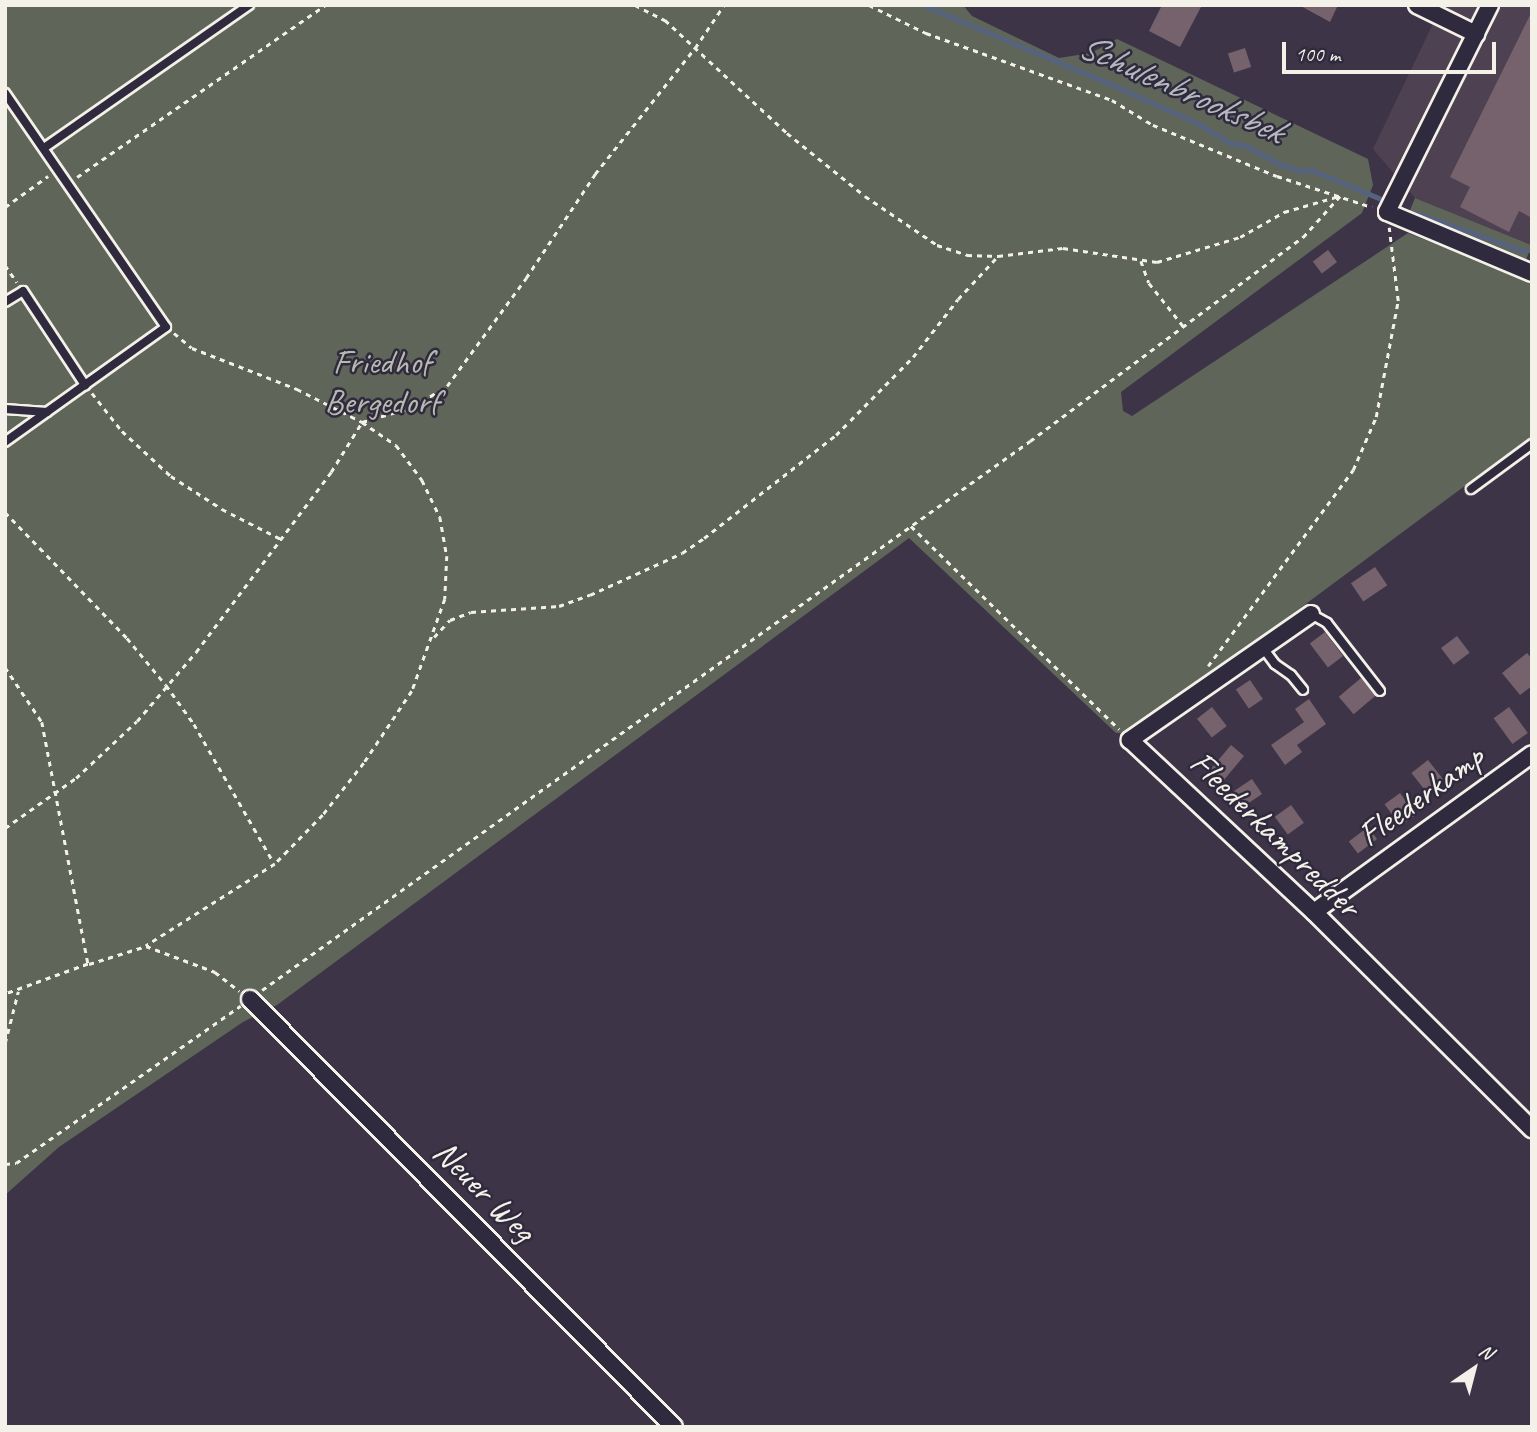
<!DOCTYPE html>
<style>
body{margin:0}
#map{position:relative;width:1537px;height:1432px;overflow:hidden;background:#3d3547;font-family:Caveat,sans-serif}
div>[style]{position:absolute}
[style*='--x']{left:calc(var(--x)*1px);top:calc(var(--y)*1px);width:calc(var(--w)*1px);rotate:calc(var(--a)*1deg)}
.built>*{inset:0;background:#4e4252}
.green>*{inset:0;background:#5f6659;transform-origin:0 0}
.stream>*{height:4.5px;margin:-2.25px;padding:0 2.25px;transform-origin:2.25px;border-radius:2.25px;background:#56637f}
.building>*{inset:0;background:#76626d;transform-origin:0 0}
.path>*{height:2.5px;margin-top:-1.25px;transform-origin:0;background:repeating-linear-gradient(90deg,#f4f1e8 0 5px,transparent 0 10px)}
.roads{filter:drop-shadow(2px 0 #f4f1e8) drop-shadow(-2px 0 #f4f1e8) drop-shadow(0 2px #f4f1e8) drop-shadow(0 -2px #f4f1e8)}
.lane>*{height:8px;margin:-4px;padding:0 4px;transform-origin:4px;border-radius:4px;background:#2f2a3d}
.street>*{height:16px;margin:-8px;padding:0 8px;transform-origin:8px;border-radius:8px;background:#2f2a3d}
span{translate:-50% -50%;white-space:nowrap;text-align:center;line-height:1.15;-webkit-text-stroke:5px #2f2a3d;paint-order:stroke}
.park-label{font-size:35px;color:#b8b9af}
.street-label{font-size:35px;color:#f4f1e8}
.water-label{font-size:37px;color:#b5b8be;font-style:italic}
.frame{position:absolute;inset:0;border:7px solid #f4f1e8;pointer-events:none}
.north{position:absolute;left:1439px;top:1334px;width:70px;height:70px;-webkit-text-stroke:5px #2f2a3d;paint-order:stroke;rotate:35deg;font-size:19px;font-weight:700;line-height:28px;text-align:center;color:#f4f1e8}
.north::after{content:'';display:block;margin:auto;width:24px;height:32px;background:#f4f1e8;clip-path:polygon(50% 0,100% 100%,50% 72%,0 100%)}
.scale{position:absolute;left:1282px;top:42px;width:214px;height:32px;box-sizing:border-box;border:4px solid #f4f1e8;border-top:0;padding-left:9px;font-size:21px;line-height:24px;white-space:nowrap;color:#f4f1e8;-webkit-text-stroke:5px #2f2a3d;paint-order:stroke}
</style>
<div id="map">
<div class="built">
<i style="clip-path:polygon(1438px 5px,1532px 5px,1532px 245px,1415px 198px,1373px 149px,1441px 7px)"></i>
</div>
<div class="green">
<i style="clip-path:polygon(5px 5px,963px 5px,972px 16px,1059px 58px,1091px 53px,1117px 39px,1368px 159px,1373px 185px,1362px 213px,1121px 392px,1123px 411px,1132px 416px,1408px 233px,1532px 282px,1532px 436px,1132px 733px,1116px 733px,909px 538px,277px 1005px,243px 1022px,59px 1147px,5px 1195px)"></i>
<i style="left:1415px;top:198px;width:126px;height:17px;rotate:22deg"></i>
</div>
<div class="stream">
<i style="--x:923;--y:5;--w:202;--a:22.8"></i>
<i style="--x:1109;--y:83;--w:101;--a:24.5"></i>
<i style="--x:1201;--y:125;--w:34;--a:32"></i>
<i style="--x:1230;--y:143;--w:17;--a:10"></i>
<i style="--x:1247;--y:146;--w:37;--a:29"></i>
<i style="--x:1279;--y:164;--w:24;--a:17"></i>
<i style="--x:1302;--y:171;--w:10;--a:-6"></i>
<i style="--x:1312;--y:170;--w:73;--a:22.7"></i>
<i style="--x:1417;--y:213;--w:114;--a:19.6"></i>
<i style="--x:1524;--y:251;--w:8;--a:0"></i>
</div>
<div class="building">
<i style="clip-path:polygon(1162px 5px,1202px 5px,1180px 47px,1149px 31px)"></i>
<i style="clip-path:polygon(1299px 5px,1338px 5px,1330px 22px)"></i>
<i style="clip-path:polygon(1532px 11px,1532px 218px,1519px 211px,1509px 232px,1460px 207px,1470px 187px,1450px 177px)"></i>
<i style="left:1245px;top:48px;width:20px;height:18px;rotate:72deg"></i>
<i style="left:1328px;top:250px;width:15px;height:19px;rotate:53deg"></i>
<i style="left:1375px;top:567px;width:22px;height:29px;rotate:56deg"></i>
<i style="left:1325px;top:632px;width:30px;height:19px;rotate:53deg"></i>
<i style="left:1457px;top:636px;width:21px;height:20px;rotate:53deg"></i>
<i style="clip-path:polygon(1527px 653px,1532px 659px,1532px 686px,1520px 695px,1502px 673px)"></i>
<i style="left:1361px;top:678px;width:23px;height:29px;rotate:50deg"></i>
<i style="left:1250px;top:680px;width:23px;height:17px;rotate:56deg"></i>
<i style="clip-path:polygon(1309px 699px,1326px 724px,1297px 745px,1302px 752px,1285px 765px,1271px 745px,1304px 722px,1295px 709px)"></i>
<i style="left:1212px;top:707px;width:24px;height:19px;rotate:52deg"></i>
<i style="left:1509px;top:707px;width:32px;height:19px;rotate:54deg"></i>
<i style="left:1231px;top:745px;width:17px;height:33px;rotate:40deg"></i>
<i style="left:1428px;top:760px;width:28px;height:21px;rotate:52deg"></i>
<i style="left:1252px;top:779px;width:18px;height:23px;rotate:56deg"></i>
<i style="left:1400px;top:793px;width:27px;height:19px;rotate:54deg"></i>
<i style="left:1291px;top:805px;width:22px;height:20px;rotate:54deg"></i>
<i style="left:1368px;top:827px;width:15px;height:24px;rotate:53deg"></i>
</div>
<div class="path">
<i style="--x:635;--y:5;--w:34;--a:27"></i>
<i style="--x:665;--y:20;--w:166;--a:42.8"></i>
<i style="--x:787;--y:133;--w:100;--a:38.9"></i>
<i style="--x:865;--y:196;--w:87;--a:34.2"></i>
<i style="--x:937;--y:245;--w:32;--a:18"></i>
<i style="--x:967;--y:255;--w:31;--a:2"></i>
<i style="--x:998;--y:256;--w:65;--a:-7"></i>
<i style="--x:1063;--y:248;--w:95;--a:8.5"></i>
<i style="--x:1157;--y:262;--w:87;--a:-16.8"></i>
<i style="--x:1240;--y:237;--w:51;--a:-29.6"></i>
<i style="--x:1284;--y:212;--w:57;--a:-16.2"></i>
<i style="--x:869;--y:5;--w:64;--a:26.2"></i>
<i style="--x:926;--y:33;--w:198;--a:19.8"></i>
<i style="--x:1112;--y:100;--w:48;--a:31.4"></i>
<i style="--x:1153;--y:125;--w:134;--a:22.4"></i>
<i style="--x:1277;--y:176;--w:100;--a:18.1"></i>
<i style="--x:77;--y:177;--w:302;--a:-34.7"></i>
<i style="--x:5;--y:207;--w:53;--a:-35.8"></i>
<i style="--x:1141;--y:261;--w:23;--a:70"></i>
<i style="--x:1149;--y:283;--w:56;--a:51.5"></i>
<i style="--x:5;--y:265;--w:21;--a:55"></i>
<i style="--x:174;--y:333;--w:23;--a:40"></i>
<i style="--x:192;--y:348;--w:113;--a:21.3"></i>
<i style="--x:297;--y:389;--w:73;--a:26.9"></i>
<i style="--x:362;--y:422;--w:41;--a:34.1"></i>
<i style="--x:396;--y:445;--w:44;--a:53.4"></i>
<i style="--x:422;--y:480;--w:41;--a:64.1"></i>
<i style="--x:440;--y:517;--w:40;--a:80"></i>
<i style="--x:447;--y:556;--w:43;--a:92.7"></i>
<i style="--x:445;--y:599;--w:98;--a:109.7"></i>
<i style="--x:412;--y:691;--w:87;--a:123.7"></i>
<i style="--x:364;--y:763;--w:66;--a:128.3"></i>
<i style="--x:323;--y:815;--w:69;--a:134.4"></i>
<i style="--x:275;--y:864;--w:153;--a:147.6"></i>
<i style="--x:146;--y:946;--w:74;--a:20.6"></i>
<i style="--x:215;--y:972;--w:31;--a:38"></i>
<i style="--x:92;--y:393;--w:48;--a:51.7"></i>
<i style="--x:122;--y:431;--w:67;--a:42.6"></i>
<i style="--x:171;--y:476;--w:61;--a:32.9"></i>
<i style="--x:222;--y:509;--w:66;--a:27"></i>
<i style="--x:5;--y:512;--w:175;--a:45.9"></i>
<i style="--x:127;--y:638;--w:61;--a:50.3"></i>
<i style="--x:166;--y:685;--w:48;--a:54.3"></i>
<i style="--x:194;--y:724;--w:160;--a:60.1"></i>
<i style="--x:911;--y:526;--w:291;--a:44.3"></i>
<i style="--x:434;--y:637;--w:23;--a:-47"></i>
<i style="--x:450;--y:620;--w:22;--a:-21"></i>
<i style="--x:471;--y:612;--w:88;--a:-3.9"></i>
<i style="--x:559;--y:606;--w:33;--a:-20"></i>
<i style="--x:590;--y:595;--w:101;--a:-24.5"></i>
<i style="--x:682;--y:553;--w:27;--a:-34"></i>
<i style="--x:704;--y:538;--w:167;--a:-38"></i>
<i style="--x:836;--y:435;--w:110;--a:-45.4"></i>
<i style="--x:913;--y:357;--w:73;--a:-52.2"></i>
<i style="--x:958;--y:299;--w:59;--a:-47.1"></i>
<i style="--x:1208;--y:666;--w:244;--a:-53.5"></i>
<i style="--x:1353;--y:470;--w:58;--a:-66.5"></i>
<i style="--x:1376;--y:417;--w:118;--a:-79.3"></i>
<i style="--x:1398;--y:301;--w:74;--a:-97"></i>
<i style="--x:5;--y:667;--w:66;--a:56.1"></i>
<i style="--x:42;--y:722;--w:246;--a:79.2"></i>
<i style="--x:88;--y:964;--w:88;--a:160.1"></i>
<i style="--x:5;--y:828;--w:87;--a:-35.2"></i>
<i style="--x:76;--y:778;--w:83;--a:-43.1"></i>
<i style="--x:137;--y:721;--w:91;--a:-49.5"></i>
<i style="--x:196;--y:652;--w:225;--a:-53.1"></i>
<i style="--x:331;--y:472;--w:59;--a:-58.2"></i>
<i style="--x:362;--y:422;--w:53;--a:-16.4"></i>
<i style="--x:413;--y:407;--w:40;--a:-32"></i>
<i style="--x:447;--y:386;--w:134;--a:-53.8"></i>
<i style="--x:526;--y:278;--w:125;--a:-56.4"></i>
<i style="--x:595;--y:174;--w:161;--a:-51.6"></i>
<i style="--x:695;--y:48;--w:52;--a:-56"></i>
<i style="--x:89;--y:964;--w:60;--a:-17.5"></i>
<i style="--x:262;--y:990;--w:944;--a:-35.56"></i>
<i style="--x:1030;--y:441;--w:341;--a:-36.8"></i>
<i style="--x:1303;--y:237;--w:55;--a:-47.9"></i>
<i style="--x:5;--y:1043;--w:53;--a:-75.7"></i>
<i style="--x:5;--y:1164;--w:11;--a:-5"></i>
<i style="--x:16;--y:1163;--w:274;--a:-35"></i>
</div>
<div class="roads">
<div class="lane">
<i style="--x:5;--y:93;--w:284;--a:55.5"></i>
<i style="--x:166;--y:327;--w:198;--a:144.5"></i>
<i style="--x:44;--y:148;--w:250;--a:-34.9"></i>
<i style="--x:5;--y:302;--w:21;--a:-31"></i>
<i style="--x:23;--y:291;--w:113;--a:56.6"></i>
<i style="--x:5;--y:409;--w:42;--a:4.1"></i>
<i style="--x:1471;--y:489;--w:76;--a:-36.4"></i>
<i style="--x:1311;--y:614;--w:18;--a:29"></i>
<i style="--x:1327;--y:623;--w:86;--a:52.1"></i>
<i style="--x:1263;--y:648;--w:20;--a:53"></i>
<i style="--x:1275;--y:664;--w:19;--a:35"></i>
<i style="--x:1291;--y:675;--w:19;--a:51"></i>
</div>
<div class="street">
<i style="--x:1417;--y:5;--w:66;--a:26.2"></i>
<i style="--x:1490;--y:5;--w:231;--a:116.5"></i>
<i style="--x:1387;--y:212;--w:157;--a:22.8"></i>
<i style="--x:1311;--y:614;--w:221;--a:145.2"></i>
<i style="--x:1130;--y:740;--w:252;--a:43.1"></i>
<i style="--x:1314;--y:912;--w:308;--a:44.9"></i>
<i style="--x:1314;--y:912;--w:269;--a:-35.9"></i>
<i style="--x:250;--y:999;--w:602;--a:45.27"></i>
</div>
</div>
<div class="park-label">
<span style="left:382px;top:382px">Friedhof<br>Bergedorf</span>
</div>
<div class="street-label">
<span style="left:1421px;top:796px;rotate:-36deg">Fleederkamp</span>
<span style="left:1275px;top:834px;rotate:44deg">Fleederkampredder</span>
<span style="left:484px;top:1191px;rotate:45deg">Neuer Weg</span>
</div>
<div class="water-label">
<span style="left:1181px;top:88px;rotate:24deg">Schulenbrooksbek</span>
</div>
<div class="frame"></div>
<div class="north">N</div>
<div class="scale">100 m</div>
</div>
